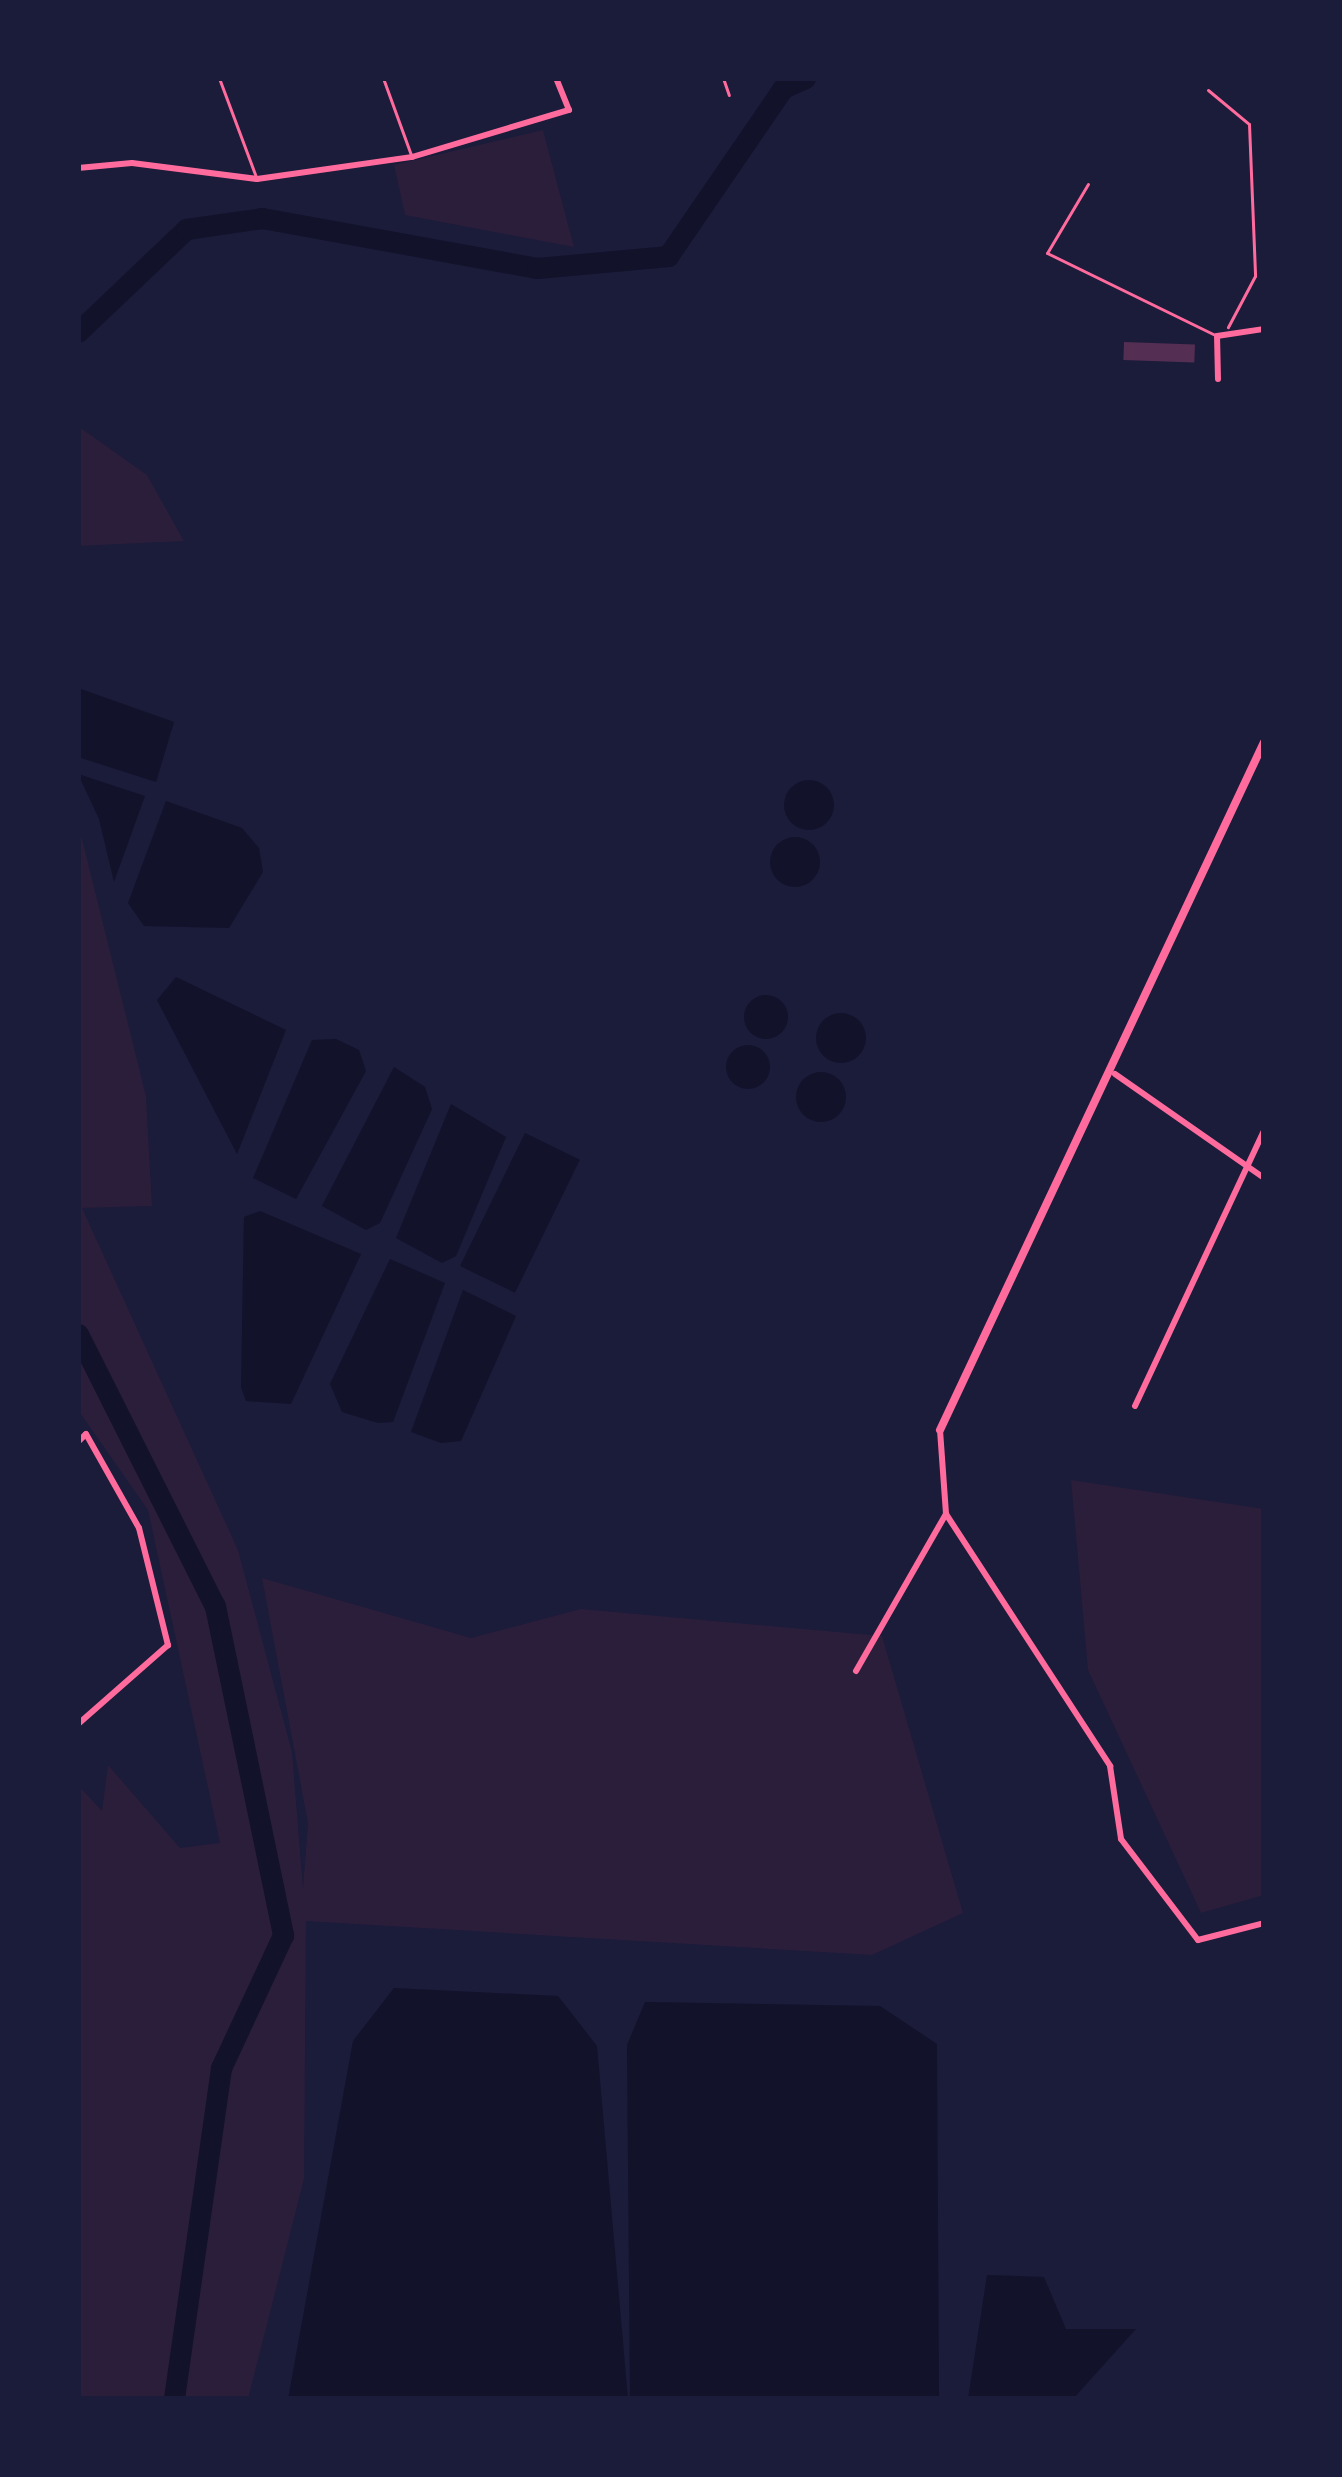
<!DOCTYPE html>
<style>
body{margin:0}
#map{position:relative;width:1342px;height:2477px;overflow:hidden;background:#1b1b3a;font-family:Ubuntu,sans-serif}
div>[style]{position:absolute}
[style*='--x']{left:calc(var(--x)*1px);top:calc(var(--y)*1px);width:calc(var(--w)*1px);rotate:calc(var(--a)*1deg)}
.green>*{inset:0;background:#2a1e3b}
.water>*{inset:0;background:#12122b;transform-origin:0 0}
.round{border-radius:50%}
.river>*{height:21px;margin:-10.5px;padding:0 10.5px;transform-origin:10.5px;border-radius:10.5px;background:#12122b}
.building>*{inset:0;background:#542f53;transform-origin:0 0}
.service>*{height:3px;margin:-1.5px;padding:0 1.5px;transform-origin:1.5px;border-radius:1.5px;background:#ff6b9d}
.minor>*{height:6px;margin:-3px;padding:0 3px;transform-origin:3px;border-radius:3px;background:#ff6b9d}
.tertiary>*{height:8px;margin:-4px;padding:0 4px;transform-origin:4px;border-radius:4px;background:#ff6b9d}
span{translate:-50% -50%;white-space:nowrap;text-align:center;line-height:1.15;-webkit-text-stroke:9px #1b1b3a;paint-order:stroke}
.frame{position:absolute;inset:0;border:81px solid #1b1b3a;pointer-events:none}
</style>
<div id="map">
<div class="green">
<i style="clip-path:polygon(543px 130px,574px 247px,405px 215px,394px 165px)"></i>
<i style="clip-path:polygon(78px 426px,147px 475px,184px 541px,78px 546px)"></i>
<i style="clip-path:polygon(78px 823px,146px 1096px,152px 1206px,82px 1208px,238px 1550px,292px 1752px,303px 1888px,308px 1823px,262px 1578px,471px 1638px,581px 1609px,882px 1636px,963px 1913px,872px 1955px,306px 1921px,304px 2179px,248px 2399px,78px 2399px,78px 1785px,102px 1811px,108px 1765px,180px 1848px,220px 1843px,148px 1510px,78px 1410px)"></i>
<i style="clip-path:polygon(1071px 1480px,1264px 1509px,1264px 1895px,1201px 1913px,1088px 1670px)"></i>
</div>
<div class="water">
<i style="clip-path:polygon(78px 688px,174px 722px,156px 782px,78px 757px)"></i>
<i style="clip-path:polygon(78px 774px,145px 796px,114px 882px,99px 819px)"></i>
<i class="round" style="left:784px;top:780px;width:50px;height:50px"></i>
<i style="clip-path:polygon(166px 801px,242px 828px,259px 848px,263px 872px,229px 928px,144px 926px,128px 903px)"></i>
<i class="round" style="left:770px;top:837px;width:50px;height:50px"></i>
<i style="clip-path:polygon(176px 977px,286px 1030px,237px 1154px,157px 1000px)"></i>
<i class="round" style="left:744px;top:995px;width:44px;height:44px"></i>
<i class="round" style="left:816px;top:1013px;width:50px;height:50px"></i>
<i style="clip-path:polygon(336px 1039px,359px 1050px,366px 1071px,296px 1199px,253px 1178px,312px 1040px)"></i>
<i class="round" style="left:726px;top:1045px;width:44px;height:44px"></i>
<i style="clip-path:polygon(394px 1067px,425px 1087px,432px 1109px,380px 1223px,366px 1230px,322px 1206px)"></i>
<i class="round" style="left:796px;top:1072px;width:50px;height:50px"></i>
<i style="clip-path:polygon(451px 1104px,506px 1137px,456px 1256px,442px 1263px,396px 1238px)"></i>
<i style="left:525px;top:1133px;width:61px;height:148px;rotate:26deg"></i>
<i style="clip-path:polygon(260px 1211px,361px 1254px,291px 1404px,246px 1401px,241px 1387px,244px 1217px)"></i>
<i style="clip-path:polygon(390px 1259px,445px 1283px,393px 1422px,378px 1423px,342px 1412px,330px 1384px)"></i>
<i style="clip-path:polygon(463px 1290px,516px 1316px,461px 1441px,441px 1443px,411px 1432px)"></i>
<i style="clip-path:polygon(394px 1988px,558px 1996px,597px 2046px,628px 2399px,288px 2399px,353px 2041px)"></i>
<i style="clip-path:polygon(645px 2002px,880px 2006px,937px 2044px,939px 2399px,630px 2399px,627px 2045px)"></i>
<i style="clip-path:polygon(987px 2275px,1044px 2277px,1066px 2329px,1136px 2329px,1073px 2399px,968px 2399px)"></i>
</div>
<div class="river">
<i style="--x:78;--y:332;--w:149;--a:-43.6"></i>
<i style="--x:186;--y:229;--w:77;--a:-8.2"></i>
<i style="--x:262;--y:218;--w:280;--a:10.3"></i>
<i style="--x:537;--y:268;--w:132;--a:-5.2"></i>
<i style="--x:668;--y:256;--w:204;--a:-55.6"></i>
<i style="--x:783;--y:88;--w:24;--a:-24"></i>
<i style="--x:78;--y:1334;--w:305;--a:63.3"></i>
<i style="--x:215;--y:1606;--w:336;--a:78.3"></i>
<i style="--x:283;--y:1935;--w:147;--a:115"></i>
<i style="--x:221;--y:2068;--w:334;--a:98.1"></i>
</div>
<div class="building">
<i style="left:1124px;top:342px;width:71px;height:18px;rotate:2deg"></i>
</div>
<div class="service">
<i style="--x:219;--y:78;--w:106;--a:69.5"></i>
<i style="--x:383;--y:78;--w:82;--a:70"></i>
<i style="--x:723;--y:78;--w:18;--a:71"></i>
<i style="--x:1208;--y:90;--w:53;--a:39.7"></i>
<i style="--x:1249;--y:124;--w:152;--a:87.7"></i>
<i style="--x:1255;--y:276;--w:58;--a:117.9"></i>
<i style="--x:1088;--y:184;--w:80;--a:120.7"></i>
<i style="--x:1047;--y:253;--w:187;--a:26"></i>
</div>
<div class="minor">
<i style="--x:78;--y:168;--w:54;--a:-5.3"></i>
<i style="--x:132;--y:163;--w:126;--a:7.3"></i>
<i style="--x:257;--y:179;--w:157;--a:-8.1"></i>
<i style="--x:412;--y:157;--w:164;--a:-16.7"></i>
<i style="--x:569;--y:110;--w:35;--a:-112"></i>
<i style="--x:1218;--y:379;--w:43;--a:-91.3"></i>
<i style="--x:1217;--y:336;--w:48;--a:-8.5"></i>
<i style="--x:1115;--y:1074;--w:182;--a:34.9"></i>
<i style="--x:1135;--y:1406;--w:305;--a:-64.9"></i>
<i style="--x:940;--y:1430;--w:84;--a:85.9"></i>
<i style="--x:946;--y:1514;--w:301;--a:56.9"></i>
<i style="--x:1110;--y:1766;--w:74;--a:81.4"></i>
<i style="--x:1121;--y:1839;--w:127;--a:52.7"></i>
<i style="--x:1198;--y:1940;--w:68;--a:-14.4"></i>
<i style="--x:78;--y:1442;--w:11;--a:-45"></i>
<i style="--x:86;--y:1434;--w:108;--a:60.6"></i>
<i style="--x:139;--y:1528;--w:121;--a:76.1"></i>
<i style="--x:168;--y:1645;--w:120;--a:138.7"></i>
<i style="--x:856;--y:1671;--w:181;--a:-60.2"></i>
</div>
<div class="tertiary">
<i style="--x:940;--y:1430;--w:760;--a:-64.78"></i>
</div>
<div class="frame"></div>
</div>
